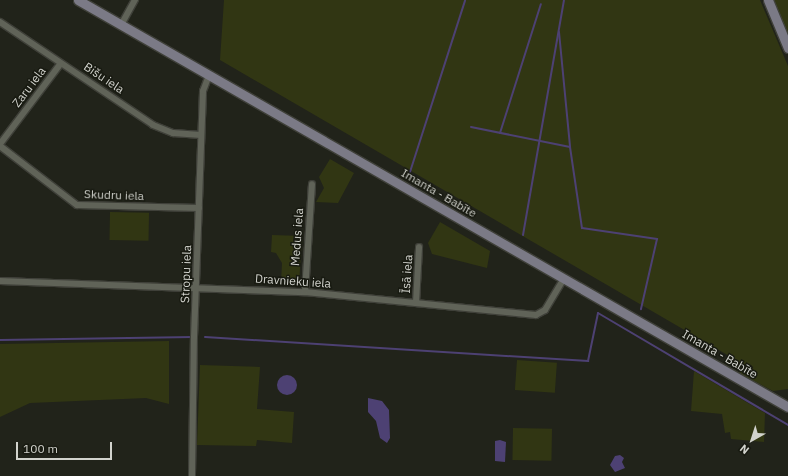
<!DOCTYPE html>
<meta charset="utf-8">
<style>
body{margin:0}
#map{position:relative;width:788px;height:476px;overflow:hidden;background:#21231a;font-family:"IBM Plex Sans",sans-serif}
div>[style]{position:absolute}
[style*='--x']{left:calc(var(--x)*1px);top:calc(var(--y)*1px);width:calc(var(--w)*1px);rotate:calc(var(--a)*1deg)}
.green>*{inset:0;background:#313613;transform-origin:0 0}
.water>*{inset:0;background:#4d4173}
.round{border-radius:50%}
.stream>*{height:2px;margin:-1px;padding:0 1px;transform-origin:1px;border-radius:1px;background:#4d4173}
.roads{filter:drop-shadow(1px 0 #3f4039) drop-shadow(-1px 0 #3f4039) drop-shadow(0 1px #3f4039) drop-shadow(0 -1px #3f4039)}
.street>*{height:6px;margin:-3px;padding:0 3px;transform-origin:3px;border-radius:3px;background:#606358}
.secondary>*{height:9px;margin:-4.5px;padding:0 4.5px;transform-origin:4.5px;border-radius:4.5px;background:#7b7a86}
span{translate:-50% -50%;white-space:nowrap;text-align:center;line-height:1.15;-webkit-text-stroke:3px #181a11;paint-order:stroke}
.street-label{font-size:12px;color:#d2d3cd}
.north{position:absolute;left:732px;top:420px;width:40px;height:40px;-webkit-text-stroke:3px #181a11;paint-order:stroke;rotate:219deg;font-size:11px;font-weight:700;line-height:16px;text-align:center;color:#d2d3cd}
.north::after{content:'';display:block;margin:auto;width:14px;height:18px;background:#d2d3cd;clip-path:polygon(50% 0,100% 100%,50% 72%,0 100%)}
.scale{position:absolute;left:16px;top:442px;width:96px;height:18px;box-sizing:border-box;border:2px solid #d2d3cd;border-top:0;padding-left:5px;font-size:12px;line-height:14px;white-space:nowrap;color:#d2d3cd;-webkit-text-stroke:3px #181a11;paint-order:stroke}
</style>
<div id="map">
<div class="green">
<i style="clip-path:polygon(224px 0,760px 0,788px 66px,788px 389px,773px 391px,739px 373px,743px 364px,220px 60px)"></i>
<i style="clip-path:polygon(773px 0,788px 0,788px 34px)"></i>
<i style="clip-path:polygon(330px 159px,354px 173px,338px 203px,316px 202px,324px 188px,319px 177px)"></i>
<i style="left:110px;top:212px;width:39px;height:28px;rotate:1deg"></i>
<i style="clip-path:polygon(440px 222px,490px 251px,487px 268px,432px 254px,428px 243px)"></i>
<i style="clip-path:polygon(272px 235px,302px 236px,299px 285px,281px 283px,282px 263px,276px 253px,271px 252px)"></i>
<i style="clip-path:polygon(169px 341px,169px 404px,146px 398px,30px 403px,0 417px,0 344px)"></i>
<i style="left:517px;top:360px;width:40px;height:30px;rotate:4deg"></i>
<i style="clip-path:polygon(200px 365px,260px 367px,257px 409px,294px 412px,292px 443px,257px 440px,256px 446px,197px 445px)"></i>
<i style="clip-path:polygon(694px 371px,765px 413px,764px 442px,731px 439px,730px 432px,725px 433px,722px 414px,691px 411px)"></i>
<i style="left:513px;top:428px;width:39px;height:32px;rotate:1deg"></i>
</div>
<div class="water">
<i class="round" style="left:277px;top:375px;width:20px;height:20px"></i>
<i style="clip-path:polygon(368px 398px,382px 401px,389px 410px,390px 438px,387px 443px,380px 438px,376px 421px,368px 412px)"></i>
<i style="clip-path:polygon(500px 440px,506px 442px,505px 462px,495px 461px,495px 441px)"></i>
<i style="clip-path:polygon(620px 455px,624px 458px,622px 462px,625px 468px,615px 472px,610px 465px,615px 456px)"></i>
</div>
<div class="stream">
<i style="--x:559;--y:32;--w:116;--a:84.5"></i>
<i style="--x:570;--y:147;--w:82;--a:81.6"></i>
<i style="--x:582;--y:228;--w:76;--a:8.3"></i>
<i style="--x:657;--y:239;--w:72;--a:102.9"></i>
<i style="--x:471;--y:127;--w:101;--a:11.4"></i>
<i style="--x:500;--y:133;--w:135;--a:-72.4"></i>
<i style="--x:410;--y:172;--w:180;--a:-72.2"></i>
<i style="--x:523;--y:235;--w:238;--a:-80.1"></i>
<i style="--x:205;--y:337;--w:384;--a:3.6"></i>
<i style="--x:588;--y:361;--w:49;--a:-78.2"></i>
<i style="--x:598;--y:313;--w:221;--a:30.5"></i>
<i style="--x:0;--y:340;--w:193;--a:-0.9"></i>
</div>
<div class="roads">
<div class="street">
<i style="--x:0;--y:22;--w:184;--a:33.9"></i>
<i style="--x:153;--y:125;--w:22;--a:22"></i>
<i style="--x:173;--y:133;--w:28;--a:4"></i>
<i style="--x:121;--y:25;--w:29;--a:-61"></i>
<i style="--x:0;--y:144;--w:101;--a:-53"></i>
<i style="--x:0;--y:146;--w:97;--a:37.5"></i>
<i style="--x:77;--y:205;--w:122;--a:1.4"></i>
<i style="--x:0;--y:281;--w:305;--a:2.1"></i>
<i style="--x:305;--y:292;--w:232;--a:5.7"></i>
<i style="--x:536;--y:315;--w:10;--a:-29"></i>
<i style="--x:545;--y:310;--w:37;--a:-59"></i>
<i style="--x:305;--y:292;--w:108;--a:-86.3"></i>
<i style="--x:416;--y:303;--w:56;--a:-86.9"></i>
<i style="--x:192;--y:476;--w:139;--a:-89.2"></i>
<i style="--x:194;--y:337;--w:246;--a:-87.9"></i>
<i style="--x:203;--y:91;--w:17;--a:-69"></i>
</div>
<div class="secondary">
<i style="--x:78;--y:0;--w:818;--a:29.82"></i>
<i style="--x:768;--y:0;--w:52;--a:67.4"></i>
</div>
</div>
<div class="street-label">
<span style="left:104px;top:78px;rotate:34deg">Bišu iela</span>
<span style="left:29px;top:87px;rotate:-53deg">Zaru iela</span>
<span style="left:439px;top:193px;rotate:30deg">Imanta - Babīte</span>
<span style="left:114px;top:195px;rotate:2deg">Skudru iela</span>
<span style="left:297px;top:237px;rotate:-86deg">Medus iela</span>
<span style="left:186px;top:274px;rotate:-88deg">Stropu iela</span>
<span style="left:407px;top:274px;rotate:-86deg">Īsā iela</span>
<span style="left:293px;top:281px;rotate:4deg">Dravnieku iela</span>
<span style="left:720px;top:354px;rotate:30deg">Imanta - Babīte</span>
</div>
<div class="north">N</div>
<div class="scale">100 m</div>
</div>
